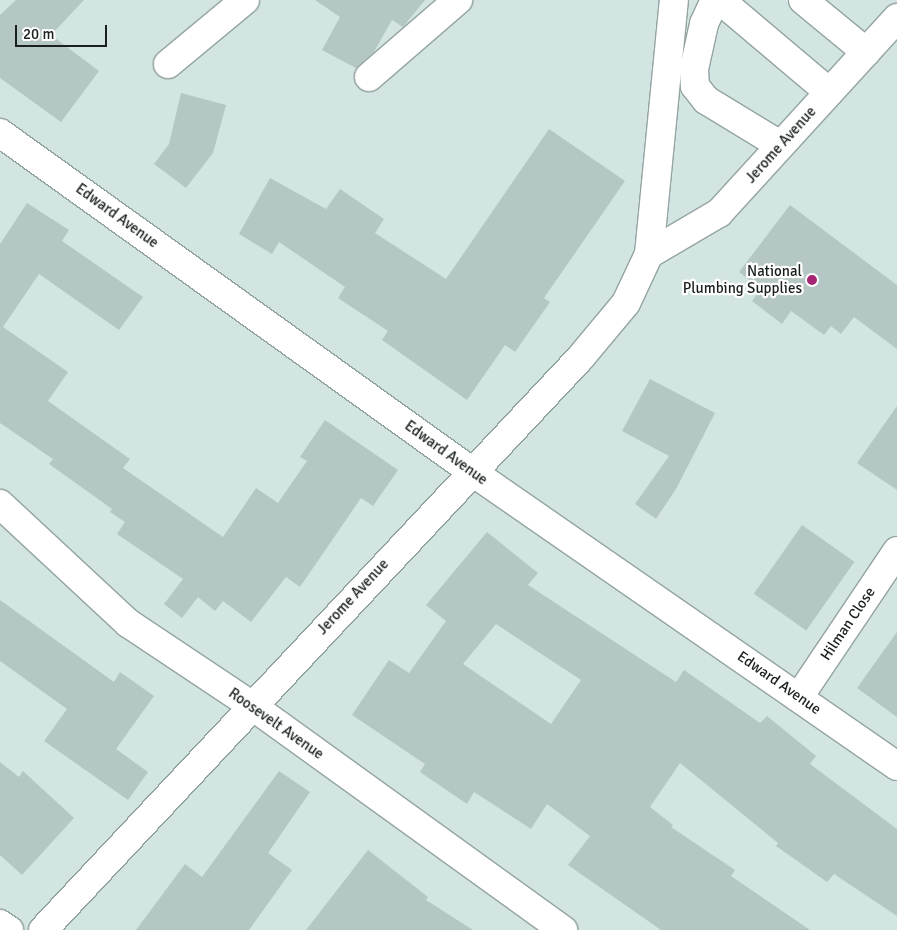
<!DOCTYPE html>
<style>
body{margin:0}
#map{position:relative;width:897px;height:930px;overflow:hidden;background:#d3e5e2;font-family:Signika,sans-serif}
div>[style]{position:absolute}
[style*='--x']{left:calc(var(--x)*1px);top:calc(var(--y)*1px);width:calc(var(--w)*1px);rotate:calc(var(--a)*1deg)}
.building>*{inset:0;background:#b5c7c4;transform-origin:0 0}
.roads{filter:drop-shadow(1px 0 #93a4a1) drop-shadow(-1px 0 #93a4a1) drop-shadow(0 1px #93a4a1) drop-shadow(0 -1px #93a4a1)}
.minor>*{height:28px;margin:-14px;padding:0 14px;transform-origin:14px;border-radius:14px;background:#fff}
.dots>*{width:14px;height:14px;translate:-50% -50%;box-sizing:border-box;border:2px solid #fff;border-radius:50%}
span{translate:-50% -50%;white-space:nowrap;text-align:center;line-height:1.15;-webkit-text-stroke:4.5px #fff;paint-order:stroke}
.street-label{font-size:15px;color:#19201f}
.poi-label{font-size:15px;color:#19201f}
.right{translate:-100% -50%;text-align:right}
.scale{position:absolute;left:15px;top:25px;width:92px;height:22px;box-sizing:border-box;border:2px solid #19201f;border-top:0;padding-left:6px;font-size:15px;line-height:18px;white-space:nowrap;color:#19201f;-webkit-text-stroke:4px #fff;paint-order:stroke}
</style>
<div id="map">
<div class="building">
<i style="clip-path:polygon(16px 0,84px 0,51px 35px,99px 71px,61px 122px,0 78px,0 15px)"></i>
<i style="clip-path:polygon(315px 0,425px 0,403px 27px,392px 20px,374px 52px,356px 68px,322px 50px,340px 17px)"></i>
<i style="clip-path:polygon(181px 93px,226px 105px,213px 153px,186px 188px,154px 164px,169px 144px)"></i>
<i style="clip-path:polygon(549px 129px,625px 181px,544px 298px,550px 302px,515px 352px,505px 345px,467px 400px,382px 340px,388px 331px,338px 298px,345px 287px,279px 242px,272px 254px,239px 234px,270px 178px,326px 209px,340px 189px,384px 219px,375px 233px,446px 279px)"></i>
<i style="clip-path:polygon(27px 203px,69px 230px,62px 241px,143px 297px,119px 330px,39px 274px,3px 327px,68px 372px,48px 401px,130px 459px,123px 468px,223px 537px,256px 488px,278px 503px,307px 461px,300px 457px,325px 420px,398px 470px,373px 506px,361px 498px,300px 587px,286px 577px,251px 622px,223px 601px,215px 611px,198px 597px,182px 618px,164px 604px,183px 579px,117px 534px,125px 522px,110px 512px,112px 509px,49px 464px,53px 459px,0 423px,0 244px)"></i>
<i style="clip-path:polygon(790px 205px,897px 285px,897px 349px,854px 317px,841px 334px,831px 326px,824px 335px,791px 311px,782px 324px,752px 301px,761px 289px,739px 272px)"></i>
<i style="clip-path:polygon(650px 379px,715px 413px,676px 489px,656px 519px,635px 504px,669px 456px,622px 431px)"></i>
<i style="clip-path:polygon(897px 406px,897px 490px,857px 463px)"></i>
<i style="left:802px;top:525px;width:64px;height:84px;rotate:35deg"></i>
<i style="clip-path:polygon(evenodd,487px 532px,538px 573px,528px 585px,676px 682px,684px 670px,760px 723px,767px 716px,816px 756px,810px 764px,897px 829px,897px 916px,834px 874px,827px 882px,776px 846px,778px 843px,680px 763px,650px 807px,673px 825px,671px 827px,735px 870px,731px 876px,810px 930px,661px 930px,568px 865px,590px 836px,547px 804px,531px 829px,474px 792px,467px 804px,420px 772px,425px 764px,352px 715px,389px 660px,409px 673px,446px 621px,426px 605px,487px 532px,496px 624px,581px 680px,551px 724px,463px 664px,496px 624px)"></i>
<i style="clip-path:polygon(0 600px,114px 682px,120px 672px,154px 696px,116px 749px,148px 772px,128px 800px,44px 741px,67px 709px,0 661px)"></i>
<i style="clip-path:polygon(897px 632px,897px 717px,857px 688px)"></i>
<i style="clip-path:polygon(0 762px,19px 777px,23px 771px,74px 818px,22px 875px,0 855px)"></i>
<i style="clip-path:polygon(279px 771px,310px 792px,268px 853px,292px 870px,249px 930px,136px 930px,185px 864px,202px 877px)"></i>
<i style="clip-path:polygon(368px 850px,428px 897px,426px 900px,473px 930px,306px 930px)"></i>
</div>
<div class="roads">
<div class="minor">
<i style="--x:715;--y:0;--w:26;--a:115"></i>
<i style="--x:704;--y:24;--w:46;--a:102.5"></i>
<i style="--x:694;--y:69;--w:17;--a:87"></i>
<i style="--x:695;--y:86;--w:18;--a:52"></i>
<i style="--x:706;--y:100;--w:87;--a:31.3"></i>
<i style="--x:720;--y:0;--w:143;--a:40.2"></i>
<i style="--x:803;--y:0;--w:82;--a:39.5"></i>
<i style="--x:168;--y:64;--w:100;--a:-39.7"></i>
<i style="--x:369;--y:77;--w:118;--a:-40.9"></i>
<i style="--x:0;--y:133;--w:580;--a:35.66"></i>
<i style="--x:471;--y:471;--w:518;--a:34.7"></i>
<i style="--x:649;--y:254;--w:81;--a:-30.4"></i>
<i style="--x:719;--y:213;--w:264;--a:-47.6"></i>
<i style="--x:0;--y:504;--w:175;--a:42.9"></i>
<i style="--x:128;--y:623;--w:148;--a:33.7"></i>
<i style="--x:251;--y:705;--w:385;--a:35.8"></i>
<i style="--x:799;--y:697;--w:176;--a:-56.1"></i>
<i style="--x:0;--y:924;--w:11;--a:34"></i>
<i style="--x:43;--y:930;--w:786;--a:-46.8"></i>
<i style="--x:581;--y:357;--w:70;--a:-50.2"></i>
<i style="--x:626;--y:303;--w:54;--a:-64.9"></i>
<i style="--x:649;--y:254;--w:255;--a:-84.4"></i>
</div>
</div>
<div class="dots">
<i style="left:812px;top:280px;background:#a52575"></i>
</div>
<div class="street-label">
<span style="left:781px;top:145px;rotate:-48deg">Jerome Avenue</span>
<span style="left:117px;top:216px;rotate:36deg">Edward Avenue</span>
<span style="left:446px;top:453px;rotate:36deg">Edward Avenue</span>
<span style="left:353px;top:597px;rotate:-47deg">Jerome Avenue</span>
<span style="left:848px;top:624px;rotate:-56deg">Hilman Close</span>
<span style="left:779px;top:683px;rotate:35deg">Edward Avenue</span>
<span style="left:276px;top:724px;rotate:35deg">Roosevelt Avenue</span>
</div>
<div class="poi-label">
<span class="right" style="left:802px;top:280px">National<br>Plumbing Supplies</span>
</div>
<div class="scale">20 m</div>
</div>
